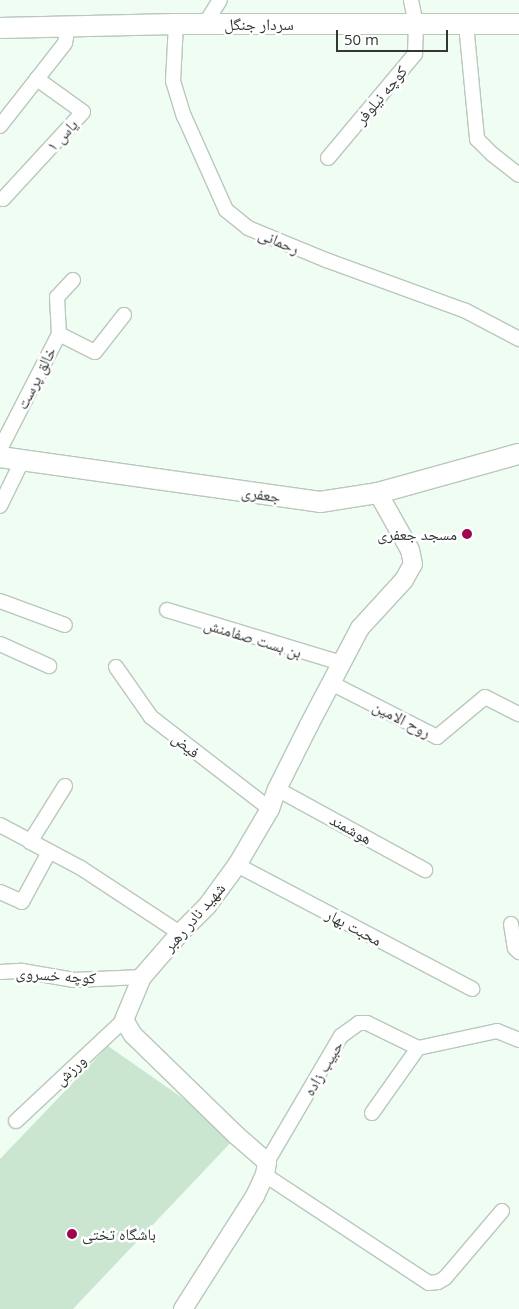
<!DOCTYPE html>
<meta charset="utf-8">
<style>
body{margin:0}
#map{position:relative;width:519px;height:1309px;overflow:hidden;background:#f0fdf3;font-family:"Open Sans","Noto Naskh Arabic",sans-serif}
div>[style]{position:absolute}
[style*='--x']{left:calc(var(--x)*1px);top:calc(var(--y)*1px);width:calc(var(--w)*1px);rotate:calc(var(--a)*1deg)}
.green>*{inset:0;background:#cae6d1}
.roads{filter:drop-shadow(1px 0 #bac7bd) drop-shadow(-1px 0 #bac7bd) drop-shadow(0 1px #bac7bd) drop-shadow(0 -1px #bac7bd)}
.minor>*{height:14px;margin:-7px;padding:0 7px;transform-origin:7px;border-radius:7px;background:#fff}
.tertiary>*{height:18px;margin:-9px;padding:0 9px;transform-origin:9px;border-radius:9px;background:#fff}
.secondary>*{height:20px;margin:-10px;padding:0 10px;transform-origin:10px;border-radius:10px;background:#fff}
.dots>*{width:14px;height:14px;translate:-50% -50%;box-sizing:border-box;border:2px solid #fff;border-radius:50%}
span{translate:-50% -50%;white-space:nowrap;text-align:center;line-height:1.15;-webkit-text-stroke:5px #fff;paint-order:stroke}
.street-label{font-size:16px;color:#323734}
.poi-label{font-size:16px;color:#323734}
.right{translate:-100% -50%;text-align:right}
.left{translate:0 -50%;text-align:left}
.scale{position:absolute;left:336px;top:30px;width:112px;height:22px;box-sizing:border-box;border:2px solid #323734;border-top:0;padding-left:6px;font-size:15px;line-height:18px;white-space:nowrap;color:#323734;-webkit-text-stroke:4px #fff;paint-order:stroke}
</style>
<div id="map">
<div class="green">
<i style="clip-path:polygon(108px 1046px,237px 1136px,73px 1309px,0 1309px,0 1159px)"></i>
</div>
<div class="roads">
<div class="minor">
<i style="--x:176;--y:24;--w:57;--a:93"></i>
<i style="--x:173;--y:81;--w:37;--a:73"></i>
<i style="--x:184;--y:116;--w:103;--a:65.9"></i>
<i style="--x:226;--y:210;--w:28;--a:39"></i>
<i style="--x:248;--y:228;--w:84;--a:22.3"></i>
<i style="--x:326;--y:260;--w:149;--a:20"></i>
<i style="--x:466;--y:311;--w:60;--a:27.8"></i>
<i style="--x:205;--y:24;--w:28;--a:-58"></i>
<i style="--x:466;--y:24;--w:116;--a:84.5"></i>
<i style="--x:477;--y:139;--w:21;--a:45"></i>
<i style="--x:492;--y:154;--w:34;--a:38"></i>
<i style="--x:0;--y:126;--w:105;--a:-51.9"></i>
<i style="--x:65;--y:43;--w:17;--a:-80"></i>
<i style="--x:328;--y:158;--w:136;--a:-50.1"></i>
<i style="--x:415;--y:54;--w:30;--a:-88"></i>
<i style="--x:416;--y:24;--w:25;--a:-102"></i>
<i style="--x:3;--y:199;--w:118;--a:-47.4"></i>
<i style="--x:83;--y:112;--w:57;--a:-144.3"></i>
<i style="--x:73;--y:280;--w:23;--a:133"></i>
<i style="--x:57;--y:297;--w:37;--a:87"></i>
<i style="--x:59;--y:334;--w:40;--a:26.6"></i>
<i style="--x:95;--y:352;--w:47;--a:-51.9"></i>
<i style="--x:0;--y:449;--w:129;--a:-62.8"></i>
<i style="--x:0;--y:506;--w:50;--a:-63.9"></i>
<i style="--x:0;--y:601;--w:69;--a:20.3"></i>
<i style="--x:167;--y:610;--w:182;--a:16.9"></i>
<i style="--x:0;--y:644;--w:54;--a:24.2"></i>
<i style="--x:116;--y:667;--w:61;--a:55"></i>
<i style="--x:151;--y:717;--w:150;--a:37.7"></i>
<i style="--x:331;--y:683;--w:119;--a:27"></i>
<i style="--x:437;--y:737;--w:62;--a:-39.8"></i>
<i style="--x:485;--y:697;--w:38;--a:27"></i>
<i style="--x:277;--y:789;--w:169;--a:28.7"></i>
<i style="--x:0;--y:825;--w:92;--a:28"></i>
<i style="--x:81;--y:868;--w:118;--a:33.3"></i>
<i style="--x:237;--y:865;--w:266;--a:27.8"></i>
<i style="--x:0;--y:892;--w:24;--a:24"></i>
<i style="--x:22;--y:902;--w:57;--a:-61.6"></i>
<i style="--x:49;--y:852;--w:21;--a:-152"></i>
<i style="--x:30;--y:842;--w:66;--a:-58"></i>
<i style="--x:511;--y:924;--w:24;--a:81"></i>
<i style="--x:515;--y:948;--w:6;--a:45"></i>
<i style="--x:0;--y:972;--w:22;--a:-3"></i>
<i style="--x:22;--y:971;--w:53;--a:9.8"></i>
<i style="--x:74;--y:980;--w:68;--a:-2.5"></i>
<i style="--x:372;--y:1113;--w:80;--a:-54.7"></i>
<i style="--x:16;--y:1121;--w:148;--a:-43.1"></i>
<i style="--x:267;--y:1162;--w:146;--a:-59.6"></i>
<i style="--x:341;--y:1036;--w:22;--a:-36"></i>
<i style="--x:359;--y:1023;--w:8;--a:0"></i>
<i style="--x:367;--y:1023;--w:57;--a:26.1"></i>
<i style="--x:418;--y:1048;--w:81;--a:-12.1"></i>
<i style="--x:497;--y:1031;--w:24;--a:22"></i>
<i style="--x:265;--y:1175;--w:196;--a:33.4"></i>
<i style="--x:429;--y:1283;--w:9;--a:-6"></i>
<i style="--x:438;--y:1282;--w:8;--a:-30"></i>
<i style="--x:445;--y:1278;--w:88;--a:-49.6"></i>
</div>
<div class="tertiary">
<i style="--x:183;--y:1309;--w:134;--a:-57.5"></i>
<i style="--x:255;--y:1196;--w:23;--a:-65"></i>
<i style="--x:265;--y:1175;--w:13;--a:-81"></i>
<i style="--x:267;--y:1162;--w:40;--a:-139"></i>
<i style="--x:237;--y:1136;--w:145;--a:-135.8"></i>
<i style="--x:133;--y:1035;--w:17;--a:-121"></i>
<i style="--x:124;--y:1020;--w:47;--a:-67.3"></i>
<i style="--x:142;--y:977;--w:58;--a:-49.2"></i>
<i style="--x:180;--y:933;--w:38;--a:-45"></i>
<i style="--x:207;--y:906;--w:51;--a:-53.8"></i>
<i style="--x:237;--y:865;--w:65;--a:-59.5"></i>
<i style="--x:270;--y:809;--w:21;--a:-71"></i>
<i style="--x:277;--y:789;--w:72;--a:-63.4"></i>
<i style="--x:309;--y:725;--w:110;--a:-62.3"></i>
<i style="--x:360;--y:628;--w:65;--a:-47.5"></i>
<i style="--x:404;--y:580;--w:18;--a:-61"></i>
<i style="--x:413;--y:564;--w:14;--a:-102"></i>
<i style="--x:410;--y:550;--w:65;--a:-119.3"></i>
</div>
<div class="secondary">
<i style="--x:0;--y:28;--w:176;--a:-1.3"></i>
<i style="--x:176;--y:24;--w:343;--a:0"></i>
<i style="--x:0;--y:457;--w:323;--a:8"></i>
<i style="--x:320;--y:502;--w:59;--a:-8.8"></i>
<i style="--x:378;--y:493;--w:146;--a:-15.5"></i>
</div>
</div>
<div class="dots">
<i style="left:467px;top:534px;background:#9f064c"></i>
<i style="left:72px;top:1234px;background:#9f064c"></i>
</div>
<div class="street-label">
<span style="left:259px;top:24px">سردار جنگل</span>
<span style="left:381px;top:95px;rotate:-50deg">کوچه نیلوفر</span>
<span style="left:62px;top:135px;rotate:-47deg">یاس ۱</span>
<span style="left:279px;top:241px;rotate:23deg">رحمانی</span>
<span style="left:36px;top:378px;rotate:-63deg">خالق پرست</span>
<span style="left:261px;top:494px;rotate:8deg">جعفری</span>
<span style="left:253px;top:638px;rotate:17deg">بن بست صفامنش</span>
<span style="left:402px;top:719px;rotate:27deg">روح الامین</span>
<span style="left:186px;top:745px;rotate:39deg">فیض</span>
<span style="left:351px;top:829px;rotate:29deg">هوشمند</span>
<span style="left:194px;top:917px;rotate:-49deg">شهید نادر رهبر</span>
<span style="left:354px;top:927px;rotate:28deg">محبت بهار</span>
<span style="left:56px;top:975px;rotate:4deg">کوچه خسروی</span>
<span style="left:323px;top:1068px;rotate:-59deg">حبیب زاده</span>
<span style="left:70px;top:1070px;rotate:-43deg">ورزش</span>
</div>
<div class="poi-label">
<span class="right" style="left:457px;top:534px">مسجد جعفری</span>
<span class="left" style="left:82px;top:1234px">باشگاه تختی</span>
</div>
<div class="scale">50 m</div>
</div>
